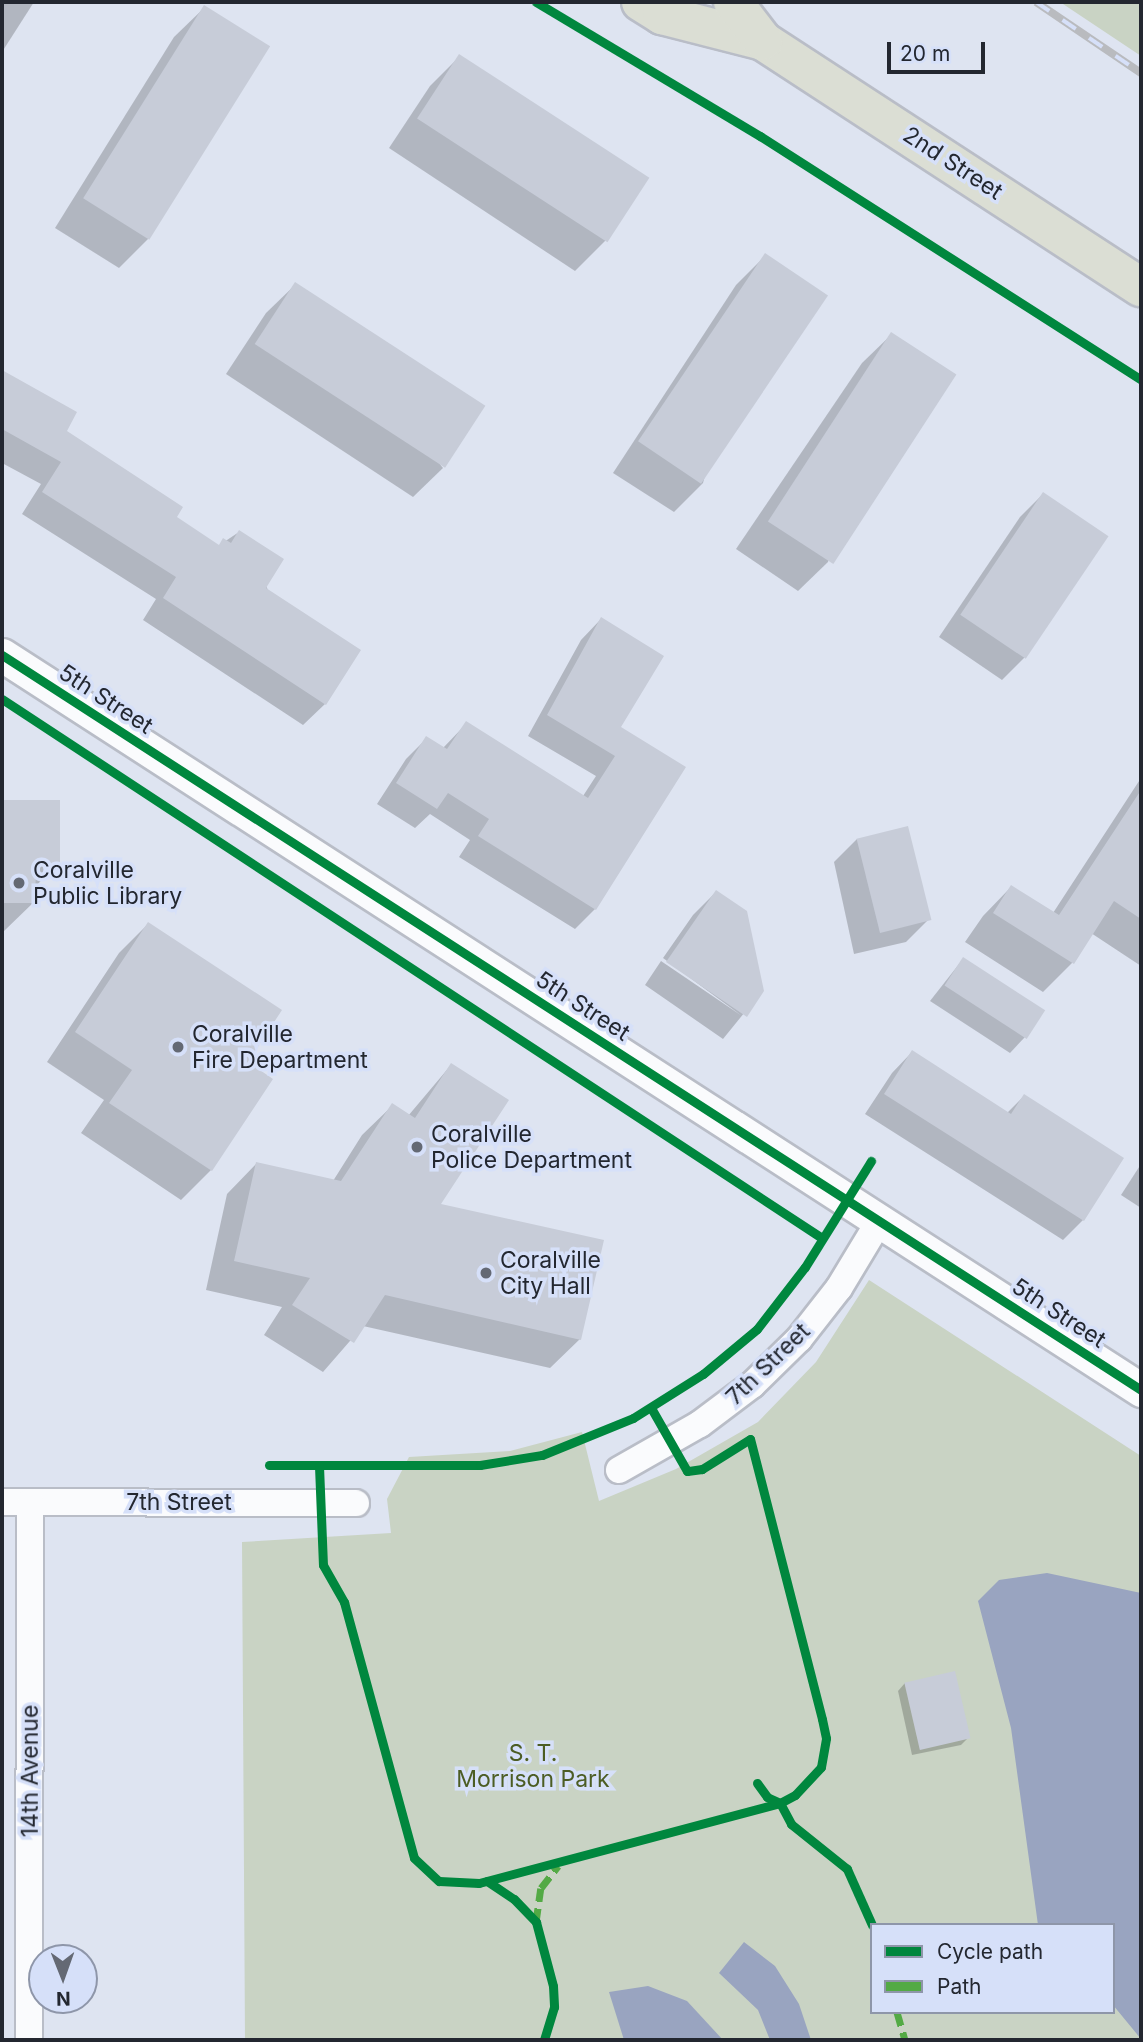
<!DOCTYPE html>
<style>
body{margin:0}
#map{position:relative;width:1143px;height:2042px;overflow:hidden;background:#dee4f1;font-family:Inter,sans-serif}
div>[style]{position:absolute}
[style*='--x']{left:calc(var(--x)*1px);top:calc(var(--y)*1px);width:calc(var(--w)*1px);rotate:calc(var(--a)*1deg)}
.green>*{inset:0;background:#c9d3c4}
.water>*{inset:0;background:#99a4c0}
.shadow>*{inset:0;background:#0003}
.building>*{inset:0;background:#c7ccd8;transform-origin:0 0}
.roads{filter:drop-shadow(2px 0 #b9bdc7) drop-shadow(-2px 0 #b9bdc7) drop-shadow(0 2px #b9bdc7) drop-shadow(0 -2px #b9bdc7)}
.minor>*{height:26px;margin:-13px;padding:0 13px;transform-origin:13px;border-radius:13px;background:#fafbfd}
.tertiary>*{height:33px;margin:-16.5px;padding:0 16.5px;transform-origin:16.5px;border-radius:16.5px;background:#fafbfd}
.primary>*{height:38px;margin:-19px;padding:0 19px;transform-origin:19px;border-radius:19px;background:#dbded4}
.rail>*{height:8px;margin-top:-4px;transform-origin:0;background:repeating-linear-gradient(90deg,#d6e0f9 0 16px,#b9bbbf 0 32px);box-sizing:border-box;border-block:2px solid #b9bbbf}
.quiet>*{height:7px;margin-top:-3.5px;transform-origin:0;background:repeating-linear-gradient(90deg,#53aa45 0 14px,transparent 0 21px)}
.cycleway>*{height:9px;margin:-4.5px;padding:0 4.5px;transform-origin:4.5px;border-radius:4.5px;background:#00873e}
.dots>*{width:19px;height:19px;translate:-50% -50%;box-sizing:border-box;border:4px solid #d6e0f9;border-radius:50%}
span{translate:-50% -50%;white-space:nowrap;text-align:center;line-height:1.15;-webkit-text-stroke:7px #d6e0f9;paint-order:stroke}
.street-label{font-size:23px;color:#232730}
.poi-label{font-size:23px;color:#232730}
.left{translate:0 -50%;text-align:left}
.park-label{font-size:23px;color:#4c5d24}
.frame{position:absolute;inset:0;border:4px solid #232730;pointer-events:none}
.legend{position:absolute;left:870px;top:1923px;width:245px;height:91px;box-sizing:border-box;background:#d6e0f9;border:2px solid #8e96a9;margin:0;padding:9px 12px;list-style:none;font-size:21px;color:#232730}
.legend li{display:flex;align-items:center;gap:14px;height:35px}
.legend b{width:35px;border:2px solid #8e96a9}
.north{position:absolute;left:28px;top:1944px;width:70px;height:70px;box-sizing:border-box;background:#d6e0f9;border:2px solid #8e96a9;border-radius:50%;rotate:179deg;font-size:19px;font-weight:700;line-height:28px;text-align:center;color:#232730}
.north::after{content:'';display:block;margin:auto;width:24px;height:32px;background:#646974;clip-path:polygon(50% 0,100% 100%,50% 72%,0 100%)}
.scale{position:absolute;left:887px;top:42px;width:98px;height:32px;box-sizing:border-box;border:4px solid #232730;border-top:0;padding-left:9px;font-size:21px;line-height:24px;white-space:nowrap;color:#232730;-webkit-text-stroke:5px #d6e0f9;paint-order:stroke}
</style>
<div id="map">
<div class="green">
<i style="clip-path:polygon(1060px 2px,1141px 2px,1141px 56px)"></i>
<i style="clip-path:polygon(evenodd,869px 1280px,1141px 1456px,1141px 2040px,245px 2040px,242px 1542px,391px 1533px,387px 1499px,409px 1457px,510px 1451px,582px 1432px,599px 1501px,676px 1469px,758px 1422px,816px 1362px,869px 1280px,872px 1925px,1113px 1925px,1113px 2012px,872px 2012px,872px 1925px)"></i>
</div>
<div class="water">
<i style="clip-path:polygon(1047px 1573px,1141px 1593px,1141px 2039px,1113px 2005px,1113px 1925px,1038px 1925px,1011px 1728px,978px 1601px,999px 1580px)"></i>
<i style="clip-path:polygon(744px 1942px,775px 1966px,799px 2004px,811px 2040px,770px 2040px,758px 2010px,719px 1973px)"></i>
<i style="clip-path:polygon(648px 1986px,687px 2001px,723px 2040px,624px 2040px,609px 1992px)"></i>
</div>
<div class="shadow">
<i style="clip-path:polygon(2px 2px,34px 2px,2px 52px)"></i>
<i style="clip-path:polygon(204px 8px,149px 238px,119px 268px,55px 228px,174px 37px)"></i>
<i style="clip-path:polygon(460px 56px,646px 180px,605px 241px,575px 271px,389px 148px,430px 86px)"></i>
<i style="clip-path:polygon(765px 256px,703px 483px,674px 512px,613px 473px,736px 285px)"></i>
<i style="clip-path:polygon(296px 284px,443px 468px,413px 497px,226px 374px,266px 313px)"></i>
<i style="clip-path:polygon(892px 334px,828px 562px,798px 591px,736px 549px,862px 363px)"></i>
<i style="clip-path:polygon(2px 372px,75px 413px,64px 431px,175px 517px,218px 546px,239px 532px,325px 704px,303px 725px,143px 620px,156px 599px,22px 514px,41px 484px,2px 463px)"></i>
<i style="clip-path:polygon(1043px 494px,1106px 537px,1025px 657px,1002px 680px,939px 637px,1020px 517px)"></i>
<i style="clip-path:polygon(601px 619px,619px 728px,595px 909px,575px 929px,459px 857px,470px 840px,430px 814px,415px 828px,377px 804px,406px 759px,427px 738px,443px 748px,466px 724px,583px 796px,596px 776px,528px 736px,581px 640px)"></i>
<i style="clip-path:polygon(1141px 778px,1141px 966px,1091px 933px,1072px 963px,1043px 992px,965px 942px,983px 916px,1011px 887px,1053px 913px)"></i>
<i style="clip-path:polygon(2px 802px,58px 802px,58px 863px,34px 888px,34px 902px,3px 932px,2px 958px)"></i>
<i style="clip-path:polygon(857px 839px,929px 919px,906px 942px,854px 954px,834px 862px)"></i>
<i style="clip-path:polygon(716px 892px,762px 991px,723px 1039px,645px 985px,661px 961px,742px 1016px,663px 958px,693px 915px)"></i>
<i style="clip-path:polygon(148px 924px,245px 1062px,211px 1170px,181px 1200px,81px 1133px,104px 1100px,47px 1062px,119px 953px)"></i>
<i style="clip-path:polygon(963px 959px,1025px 1037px,1010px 1053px,930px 1001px)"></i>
<i style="clip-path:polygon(912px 1052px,1007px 1113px,1024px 1096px,1083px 1220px,1063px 1240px,865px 1114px,892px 1073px)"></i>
<i style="clip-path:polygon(451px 1065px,439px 1205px,580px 1339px,550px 1368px,363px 1326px,323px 1372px,264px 1335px,282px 1307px,206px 1290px,227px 1194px,256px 1164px,333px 1181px,362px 1135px,392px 1106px,408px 1116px)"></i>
<i style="clip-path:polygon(1141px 1164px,1141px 1208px,1121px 1195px)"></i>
<i style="clip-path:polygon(905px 1683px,968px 1738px,961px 1745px,912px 1755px,898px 1691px)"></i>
</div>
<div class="building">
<i style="left:204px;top:5px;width:78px;height:228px;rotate:32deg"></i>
<i style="left:459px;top:54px;width:227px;height:77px;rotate:33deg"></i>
<i style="left:765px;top:253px;width:76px;height:227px;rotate:34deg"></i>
<i style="left:295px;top:282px;width:227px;height:74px;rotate:33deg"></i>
<i style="left:891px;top:332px;width:78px;height:226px;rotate:33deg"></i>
<i style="clip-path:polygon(2px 370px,77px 412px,67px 431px,183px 507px,177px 517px,219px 545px,223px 538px,231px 543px,239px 530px,284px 559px,266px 588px,361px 650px,326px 705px,163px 598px,176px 577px,42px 492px,61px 462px,2px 429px)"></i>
<i style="left:1043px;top:492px;width:79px;height:148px;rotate:34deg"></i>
<i style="clip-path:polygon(601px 617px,664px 656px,621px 727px,686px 767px,596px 910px,478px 836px,489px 819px,448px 793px,437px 809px,396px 783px,426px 736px,447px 749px,466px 721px,588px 798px,615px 756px,547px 715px)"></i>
<i style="clip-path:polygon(1141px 790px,1141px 919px,1114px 901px,1074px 964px,993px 913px,1011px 885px,1059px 915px)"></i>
<i style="clip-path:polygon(2px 800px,60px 800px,60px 864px,36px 864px,35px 903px,2px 903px)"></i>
<i style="left:908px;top:826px;width:97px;height:53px;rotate:76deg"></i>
<i style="clip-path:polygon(716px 890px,747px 911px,764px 991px,747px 1017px,666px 962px)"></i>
<i style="clip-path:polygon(148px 922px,282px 1010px,248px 1062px,273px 1079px,212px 1171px,109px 1103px,132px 1070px,75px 1032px)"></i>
<i style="left:963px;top:957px;width:98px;height:34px;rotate:33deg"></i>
<i style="clip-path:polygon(912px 1050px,1011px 1114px,1024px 1094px,1124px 1158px,1084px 1221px,884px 1094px)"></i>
<i style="clip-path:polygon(451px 1063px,509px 1100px,441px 1204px,604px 1240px,581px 1340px,385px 1295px,354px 1343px,292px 1305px,310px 1278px,234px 1261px,256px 1162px,341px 1181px,392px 1103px,415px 1118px)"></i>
<i style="left:955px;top:1671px;width:69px;height:52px;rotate:77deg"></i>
</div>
<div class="roads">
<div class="minor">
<i style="--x:619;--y:1470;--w:93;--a:-29.6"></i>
<i style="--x:700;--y:1424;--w:65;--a:-36.9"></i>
<i style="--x:752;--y:1385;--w:66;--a:-44.4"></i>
<i style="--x:799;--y:1339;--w:65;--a:-51.9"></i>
<i style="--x:839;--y:1288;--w:79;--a:-58.9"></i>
<i style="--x:2;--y:1502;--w:354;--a:0.2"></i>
<i style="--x:29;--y:2040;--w:538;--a:-89.89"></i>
</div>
<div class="tertiary">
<i style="--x:2;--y:655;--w:1356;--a:32.83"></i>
</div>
<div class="primary">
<i style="--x:641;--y:2;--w:25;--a:32"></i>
<i style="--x:662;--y:15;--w:104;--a:14.4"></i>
<i style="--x:763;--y:41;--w:451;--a:33.1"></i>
<i style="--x:733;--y:2;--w:49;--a:52.4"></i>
</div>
</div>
<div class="rail">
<i style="--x:1036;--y:2;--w:127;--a:34.1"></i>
</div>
<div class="quiet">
<i style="--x:536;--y:1922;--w:34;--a:-82"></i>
<i style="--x:541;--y:1888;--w:28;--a:-52"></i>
<i style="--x:897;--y:2012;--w:29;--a:74"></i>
</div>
<div class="cycleway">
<i style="--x:536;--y:2;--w:261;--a:30.9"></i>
<i style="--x:760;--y:136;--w:452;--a:32.6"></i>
<i style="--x:2;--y:655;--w:1356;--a:32.83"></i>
<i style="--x:2;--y:699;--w:981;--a:33.32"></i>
<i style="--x:269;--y:1465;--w:211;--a:0"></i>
<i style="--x:480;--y:1465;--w:63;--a:-9.2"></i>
<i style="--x:542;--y:1455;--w:98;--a:-22.1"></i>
<i style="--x:633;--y:1418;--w:83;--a:-32.2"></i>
<i style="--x:703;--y:1374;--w:70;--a:-39.8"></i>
<i style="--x:757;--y:1329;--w:78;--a:-52.3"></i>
<i style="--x:805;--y:1267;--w:125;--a:-58.1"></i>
<i style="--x:319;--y:1466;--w:99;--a:87.7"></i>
<i style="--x:323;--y:1565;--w:43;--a:60.4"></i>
<i style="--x:344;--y:1602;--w:265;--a:74.7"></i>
<i style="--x:414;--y:1858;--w:34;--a:43"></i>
<i style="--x:439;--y:1881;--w:40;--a:2.9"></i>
<i style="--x:479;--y:1883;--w:311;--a:-14.9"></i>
<i style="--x:780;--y:1803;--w:17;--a:-28"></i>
<i style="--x:795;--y:1795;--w:38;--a:-47"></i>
<i style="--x:821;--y:1767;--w:29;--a:-80"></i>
<i style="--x:826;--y:1738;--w:19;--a:-102"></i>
<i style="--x:822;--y:1719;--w:289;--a:-104.4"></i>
<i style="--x:750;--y:1439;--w:57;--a:148"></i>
<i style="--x:702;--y:1469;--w:15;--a:172"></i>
<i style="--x:687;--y:1471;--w:73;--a:-119.7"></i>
<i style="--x:757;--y:1783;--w:17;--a:54"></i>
<i style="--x:767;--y:1797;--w:14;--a:25"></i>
<i style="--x:780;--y:1803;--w:24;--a:62"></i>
<i style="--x:791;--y:1824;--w:72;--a:38.8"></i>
<i style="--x:847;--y:1869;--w:61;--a:65.9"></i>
<i style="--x:487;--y:1881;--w:32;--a:34"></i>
<i style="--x:514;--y:1899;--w:32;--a:46"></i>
<i style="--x:536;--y:1922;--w:66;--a:75.1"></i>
<i style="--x:553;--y:1986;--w:21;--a:87"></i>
<i style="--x:554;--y:2007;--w:34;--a:107"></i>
</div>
<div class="dots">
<i style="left:19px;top:883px;background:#646974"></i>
<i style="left:178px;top:1047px;background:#646974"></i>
<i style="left:417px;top:1147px;background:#646974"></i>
<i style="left:486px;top:1273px;background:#646974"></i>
</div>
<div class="street-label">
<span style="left:953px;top:163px;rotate:33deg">2nd Street</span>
<span style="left:106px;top:699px;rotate:33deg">5th Street</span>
<span style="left:583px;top:1006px;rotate:33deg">5th Street</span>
<span style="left:1059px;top:1313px;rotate:33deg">5th Street</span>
<span style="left:768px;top:1364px;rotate:-44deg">7th Street</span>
<span style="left:179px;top:1502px">7th Street</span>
<span style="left:30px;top:1771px;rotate:-90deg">14th Avenue</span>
</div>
<div class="poi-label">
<span class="left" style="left:33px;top:883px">Coralville<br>Public Library</span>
<span class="left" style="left:192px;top:1047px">Coralville<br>Fire Department</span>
<span class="left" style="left:431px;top:1147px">Coralville<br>Police Department</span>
<span class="left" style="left:500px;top:1273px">Coralville<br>City Hall</span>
</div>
<div class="park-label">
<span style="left:533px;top:1766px">S. T.<br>Morrison Park</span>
</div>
<div class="frame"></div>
<ul class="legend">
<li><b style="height:9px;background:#00873e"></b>Cycle path</li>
<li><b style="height:9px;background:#53aa45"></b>Path</li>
</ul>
<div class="north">N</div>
<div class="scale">20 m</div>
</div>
